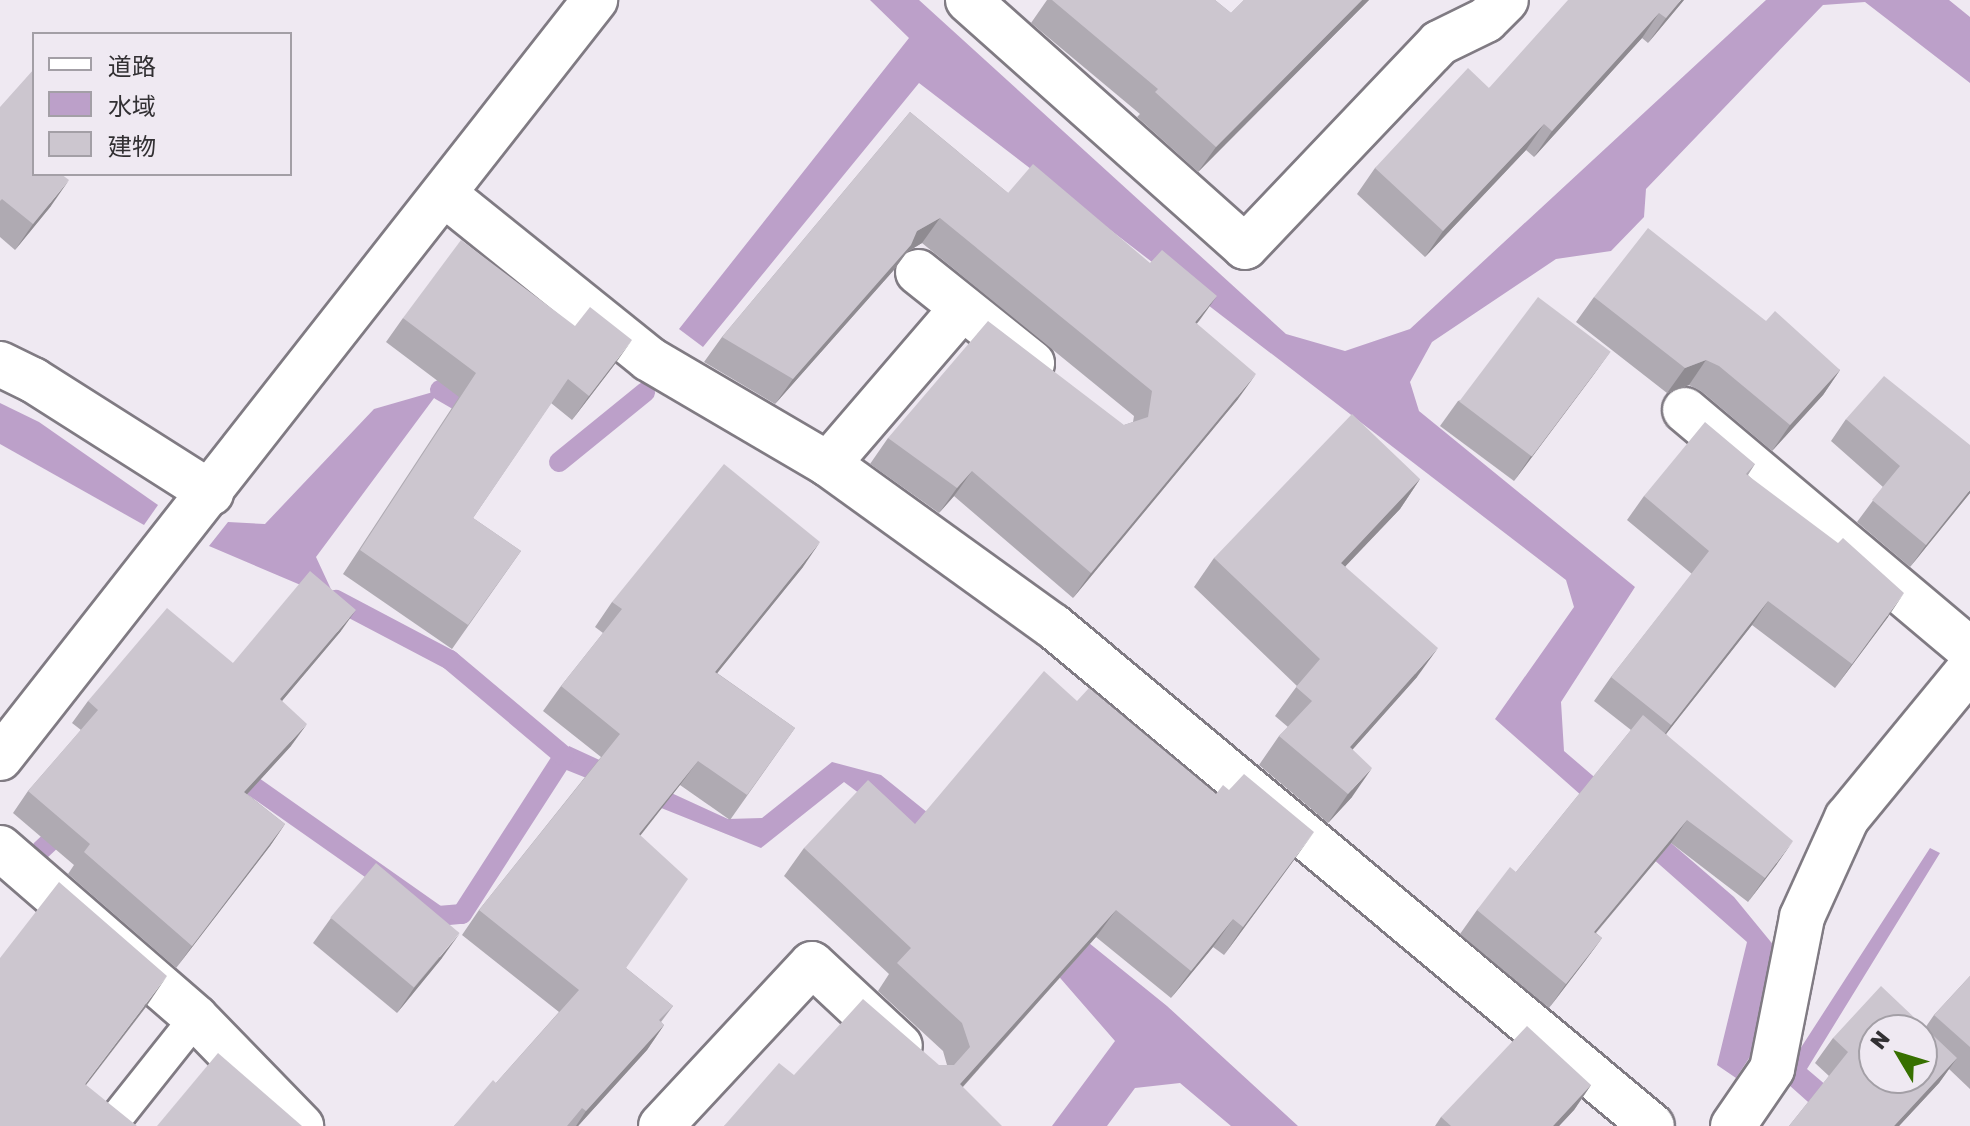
<!DOCTYPE html>
<meta charset="utf-8">
<style>
body{margin:0}
#map{position:relative;width:1970px;height:1126px;overflow:hidden;background:#efe9f2;font-family:Rubik,"Noto Sans JP",sans-serif}
div>[style]{position:absolute}
[style*='--x']{left:calc(var(--x)*1px);top:calc(var(--y)*1px);width:calc(var(--w)*1px);rotate:calc(var(--a)*1deg)}
.water>*{inset:0;background:#bca0c9}
.stream>*{height:20px;margin:-10px;padding:0 10px;transform-origin:10px;border-radius:10px;background:#bca0c9}
.roads{filter:drop-shadow(2px 0 #807b83) drop-shadow(-2px 0 #807b83) drop-shadow(0 2px #807b83) drop-shadow(0 -2px #807b83)}
.service>*{height:32px;margin:-16px;padding:0 16px;transform-origin:16px;border-radius:16px;background:#fff}
.minor>*{height:44px;margin:-22px;padding:0 22px;transform-origin:22px;border-radius:22px;background:#fff}
.wall>*{inset:0;background:#afaab2}
.shaded-wall>*{inset:0;background:#8f8b91}
.building>*{inset:0;background:#ccc6cf;transform-origin:0 0}
span{translate:-50% -50%;white-space:nowrap;text-align:center;line-height:1.15;-webkit-text-stroke:7px #efe9f2;paint-order:stroke}
.legend{position:absolute;left:32px;top:32px;width:260px;height:144px;box-sizing:border-box;background:#efe9f2;border:2px solid #a39fa6;margin:0;padding:10px 14px;list-style:none;font-size:24px;color:#323033}
.legend li{display:flex;align-items:center;gap:16px;height:40px}
.legend b{width:40px;border:2px solid #a39fa6}
.north{position:absolute;left:1858px;top:1014px;width:80px;height:80px;box-sizing:border-box;background:#efe9f2;border:2px solid #a39fa6;border-radius:50%;rotate:308deg;font-size:22px;font-weight:700;line-height:32px;text-align:center;color:#323033}
.north::after{content:'';display:block;margin:auto;width:28px;height:36px;background:#377000;clip-path:polygon(50% 0,100% 100%,50% 72%,0 100%)}
</style>
<div id="map">
<div class="water">
<i style="clip-path:polygon(870px 0,919px 0,1286px 334px,1345px 351px,1410px 329px,1766px 0,1949px 0,1970px 17px,1970px 83px,1865px 2px,1823px 5px,1646px 189px,1644px 217px,1611px 251px,1556px 259px,1432px 342px,1410px 382px,1419px 411px,1635px 587px,1561px 702px,1564px 751px,1734px 897px,1775px 947px,1757px 1046px,1736px 1078px,1717px 1065px,1747px 942px,1495px 719px,1574px 607px,1566px 580px,919px 83px,703px 347px,679px 329px,909px 38px)"></i>
<i style="clip-path:polygon(440px 390px,316px 557px,336px 600px,209px 546px,228px 522px,265px 524px,374px 409px)"></i>
<i style="clip-path:polygon(0 403px,39px 422px,158px 505px,144px 525px,0 444px)"></i>
<i style="clip-path:polygon(569px 746px,728px 819px,762px 818px,832px 762px,881px 775px,1167px 1006px,1298px 1126px,1231px 1126px,1180px 1083px,1135px 1088px,1107px 1126px,1052px 1126px,1115px 1041px,973px 878px,844px 782px,761px 848px,559px 767px)"></i>
<i style="clip-path:polygon(1930px 848px,1940px 853px,1807px 1069px,1874px 1126px,1835px 1126px,1789px 1085px,1791px 1063px)"></i>
</div>
<div class="stream">
<i style="--x:440;--y:390;--w:44;--a:30.1"></i>
<i style="--x:559;--y:462;--w:111;--a:-39.1"></i>
<i style="--x:233;--y:772;--w:251;--a:35.1"></i>
<i style="--x:438;--y:916;--w:24;--a:-5"></i>
<i style="--x:462;--y:914;--w:188;--a:-57.2"></i>
<i style="--x:564;--y:756;--w:149;--a:-139.9"></i>
<i style="--x:450;--y:660;--w:129;--a:-152.2"></i>
<i style="--x:41;--y:850;--w:35;--a:-43"></i>
</div>
<div class="roads">
<div class="service">
<i style="--x:110;--y:1126;--w:138;--a:-51.5"></i>
</div>
<div class="minor">
<i style="--x:968;--y:0;--w:371;--a:41.7"></i>
<i style="--x:1245;--y:247;--w:282;--a:-46.4"></i>
<i style="--x:1439;--y:43;--w:52;--a:-26.1"></i>
<i style="--x:1486;--y:20;--w:28;--a:-45"></i>
<i style="--x:444;--y:194;--w:263;--a:38.8"></i>
<i style="--x:649;--y:359;--w:208;--a:30.4"></i>
<i style="--x:828;--y:464;--w:277;--a:35.8"></i>
<i style="--x:1053;--y:626;--w:780;--a:39.85"></i>
<i style="--x:918;--y:272;--w:146;--a:38.6"></i>
<i style="--x:0;--y:364;--w:37;--a:26"></i>
<i style="--x:33;--y:380;--w:211;--a:32.4"></i>
<i style="--x:1685;--y:410;--w:373;--a:40.1"></i>
<i style="--x:828;--y:464;--w:206;--a:-49.3"></i>
<i style="--x:0;--y:758;--w:964;--a:-51.87"></i>
<i style="--x:0;--y:848;--w:259;--a:40.9"></i>
<i style="--x:196;--y:1018;--w:151;--a:45.8"></i>
<i style="--x:661;--y:1126;--w:221;--a:-47"></i>
<i style="--x:812;--y:964;--w:120;--a:43"></i>
<i style="--x:1733;--y:1126;--w:69;--a:-55.6"></i>
<i style="--x:1772;--y:1069;--w:155;--a:-78.8"></i>
<i style="--x:1802;--y:917;--w:109;--a:-65.6"></i>
<i style="--x:1847;--y:818;--w:194;--a:-50.6"></i>
</div>
</div>
<div class="wall">
<i style="clip-path:polygon(1047px 0,1215px 0,1231px 13px,1244px 0,1369px 0,1198px 172px,1137px 117px,1140px 114px,1031px 23px)"></i>
<i style="clip-path:polygon(1684px 0,1648px 43px,1642px 38px,1534px 157px,1526px 150px,1425px 257px,1357px 194px,1375px 168px,1489px 88px)"></i>
<i style="clip-path:polygon(0 107px,51px 206px,15px 250px,0 237px)"></i>
<i style="clip-path:polygon(910px 112px,1008px 193px,1197px 324px,1238px 399px,1073px 598px,954px 496px,939px 513px,870px 464px,888px 438px,1124px 425px,1133px 422px,1134px 416px,922px 243px,907px 252px,893px 271px,775px 404px,704px 362px,722px 337px)"></i>
<i style="clip-path:polygon(1594px 297px,1766px 321px,1840px 370px,1823px 395px,1772px 451px,1701px 391px,1689px 385px,1667px 393px,1576px 322px)"></i>
<i style="clip-path:polygon(403px 318px,615px 364px,572px 420px,551px 403px,473px 518px,521px 551px,452px 649px,343px 574px,459px 397px,386px 342px)"></i>
<i style="clip-path:polygon(1610px 352px,1514px 481px,1440px 426px,1458px 401px)"></i>
<i style="clip-path:polygon(1846px 419px,1970px 493px,1910px 567px,1857px 522px,1883px 487px,1831px 441px)"></i>
<i style="clip-path:polygon(1755px 464px,1748px 475px,1888px 617px,1835px 688px,1752px 625px,1666px 734px,1777px 864px,1748px 902px,1671px 843px,1596px 933px,1602px 938px,1585px 961px,1549px 1008px,1460px 934px,1477px 910px,1516px 872px,1631px 730px,1594px 701px,1611px 677px,1692px 574px,1627px 520px,1644px 496px)"></i>
<i style="clip-path:polygon(1420px 479px,1400px 509px,1345px 566px,1417px 677px,1352px 750px,1352px 797px,1328px 823px,1259px 765px,1279px 736px,1288px 727px,1275px 716px,1297px 686px,1194px 587px,1214px 558px)"></i>
<i style="clip-path:polygon(803px 567px,717px 673px,795px 728px,730px 820px,680px 785px,640px 835px,626px 968px,673px 1006px,661px 1022px,664px 1025px,647px 1050px,578px 1126px,454px 1126px,496px 1083px,559px 1012px,462px 935px,479px 910px,601px 757px,543px 711px,561px 686px,603px 633px,595px 627px,612px 602px)"></i>
<i style="clip-path:polygon(341px 631px,282px 701px,291px 746px,247px 794px,285px 824px,270px 846px,176px 968px,68px 874px,74px 865px,13px 813px,28px 791px,81px 730px,72px 723px,88px 701px,233px 663px)"></i>
<i style="clip-path:polygon(1077px 701px,1294px 860px,1224px 955px,1213px 947px,1171px 998px,1096px 937px,963px 1087px,724px 1126px,794px 1075px,947px 1065px,943px 1051px,878px 991px,889px 974px,784px 876px,804px 848px,915px 824px)"></i>
<i style="clip-path:polygon(331px 918px,442px 958px,397px 1013px,313px 943px)"></i>
<i style="clip-path:polygon(1970px 976px,1970px 1089px,1949px 1069px,1939px 1083px,1899px 1126px,1789px 1126px,1829px 1076px,1815px 1063px,1833px 1038px,1925px 1028px,1934px 1015px)"></i>
<i style="clip-path:polygon(1591px 1085px,1574px 1110px,1559px 1126px,1435px 1126px,1441px 1117px)"></i>
</div>
<div class="shaded-wall">
<i style="clip-path:polygon(1362px 0,1369px 0,1198px 172px,1216px 147px)"></i>
<i style="clip-path:polygon(1681px 0,1684px 0,1648px 43px,1666px 18px)"></i>
<i style="clip-path:polygon(1659px 13px,1642px 38px,1534px 157px,1552px 131px)"></i>
<i style="clip-path:polygon(1544px 124px,1526px 150px,1425px 257px,1443px 231px)"></i>
<i style="clip-path:polygon(69px 180px,51px 206px,15px 250px,33px 224px)"></i>
<i style="clip-path:polygon(940px 218px,922px 243px,907px 252px,893px 271px,775px 404px,793px 379px,917px 231px)"></i>
<i style="clip-path:polygon(1217px 296px,1199px 321px,1177px 348px,1195px 322px)"></i>
<i style="clip-path:polygon(632px 340px,615px 364px,572px 420px,589px 396px)"></i>
<i style="clip-path:polygon(1610px 352px,1592px 377px,1514px 481px,1531px 456px)"></i>
<i style="clip-path:polygon(1706px 360px,1689px 385px,1667px 393px,1685px 368px)"></i>
<i style="clip-path:polygon(1840px 370px,1823px 395px,1772px 451px,1790px 425px)"></i>
<i style="clip-path:polygon(1256px 374px,1238px 399px,1073px 598px,1091px 573px)"></i>
<i style="clip-path:polygon(972px 471px,954px 496px,939px 513px,957px 488px)"></i>
<i style="clip-path:polygon(1420px 479px,1400px 509px,1321px 592px,1341px 563px)"></i>
<i style="clip-path:polygon(1970px 490px,1970px 493px,1910px 567px,1926px 545px)"></i>
<i style="clip-path:polygon(820px 542px,803px 567px,698px 697px,715px 672px)"></i>
<i style="clip-path:polygon(1904px 593px,1888px 617px,1835px 688px,1852px 664px)"></i>
<i style="clip-path:polygon(1768px 601px,1752px 625px,1655px 748px,1671px 725px)"></i>
<i style="clip-path:polygon(356px 610px,341px 631px,265px 721px,280px 699px)"></i>
<i style="clip-path:polygon(1438px 648px,1417px 677px,1329px 776px,1350px 747px)"></i>
<i style="clip-path:polygon(307px 724px,291px 746px,229px 814px,244px 792px)"></i>
<i style="clip-path:polygon(698px 761px,680px 785px,622px 859px,639px 834px)"></i>
<i style="clip-path:polygon(1372px 768px,1352px 797px,1328px 823px,1348px 794px)"></i>
<i style="clip-path:polygon(1687px 820px,1671px 843px,1577px 955px,1594px 932px)"></i>
<i style="clip-path:polygon(285px 824px,270px 846px,176px 968px,192px 946px)"></i>
<i style="clip-path:polygon(1314px 832px,1294px 860px,1224px 955px,1243px 927px)"></i>
<i style="clip-path:polygon(1793px 841px,1777px 864px,1748px 902px,1765px 878px)"></i>
<i style="clip-path:polygon(1116px 910px,1096px 937px,940px 1112px,960px 1084px)"></i>
<i style="clip-path:polygon(1233px 919px,1213px 947px,1171px 998px,1191px 971px)"></i>
<i style="clip-path:polygon(460px 933px,442px 958px,397px 1013px,414px 988px)"></i>
<i style="clip-path:polygon(1602px 938px,1585px 961px,1549px 1008px,1566px 984px)"></i>
<i style="clip-path:polygon(167px 976px,146px 1007px,63px 1115px,85px 1084px)"></i>
<i style="clip-path:polygon(664px 1025px,647px 1050px,578px 1126px,576px 1126px,586px 1111px)"></i>
<i style="clip-path:polygon(1957px 1058px,1939px 1083px,1899px 1126px,1894px 1126px)"></i>
<i style="clip-path:polygon(1591px 1085px,1574px 1110px,1559px 1126px,1553px 1126px)"></i>
</div>
<div class="building">
<i style="clip-path:polygon(1052px 0,1215px 0,1231px 13px,1244px 0,1362px 0,1216px 147px,1155px 92px,1158px 89px)"></i>
<i style="clip-path:polygon(1568px 0,1681px 0,1666px 18px,1659px 13px,1552px 131px,1544px 124px,1443px 231px,1375px 168px,1468px 68px,1489px 88px)"></i>
<i style="clip-path:polygon(34px 69px,34px 174px,61px 174px,69px 180px,33px 224px,2px 199px,0 201px,0 107px)"></i>
<i style="clip-path:polygon(910px 112px,1008px 193px,1033px 164px,1150px 263px,1162px 250px,1217px 296px,1195px 322px,1256px 374px,1091px 573px,972px 471px,957px 488px,888px 438px,988px 321px,1124px 425px,1148px 417px,1152px 391px,940px 218px,917px 231px,911px 245px,793px 379px,722px 337px)"></i>
<i style="clip-path:polygon(1648px 228px,1766px 321px,1775px 311px,1840px 370px,1790px 425px,1719px 366px,1706px 360px,1685px 368px,1594px 297px)"></i>
<i style="clip-path:polygon(461px 240px,575px 326px,590px 307px,632px 340px,589px 396px,568px 379px,473px 518px,521px 551px,468px 625px,360px 550px,476px 373px,403px 318px)"></i>
<i style="left:1538px;top:297px;width:91px;height:131px;rotate:37deg"></i>
<i style="clip-path:polygon(1884px 376px,1970px 445px,1970px 490px,1926px 545px,1872px 500px,1900px 466px,1846px 419px)"></i>
<i style="clip-path:polygon(1352px 414px,1420px 479px,1341px 563px,1438px 648px,1350px 747px,1372px 768px,1348px 794px,1279px 736px,1312px 701px,1296px 687px,1320px 659px,1214px 558px)"></i>
<i style="clip-path:polygon(1705px 422px,1755px 464px,1746px 474px,1838px 543px,1843px 538px,1904px 593px,1852px 664px,1768px 601px,1671px 725px,1611px 677px,1709px 551px,1644px 496px)"></i>
<i style="clip-path:polygon(724px 464px,820px 542px,715px 672px,795px 728px,747px 795px,698px 761px,639px 834px,688px 879px,626px 968px,673px 1006px,659px 1020px,664px 1025px,586px 1111px,582px 1108px,567px 1126px,454px 1126px,493px 1080px,496px 1083px,579px 990px,479px 910px,620px 734px,561px 686px,622px 609px,612px 602px)"></i>
<i style="clip-path:polygon(310px 571px,356px 610px,280px 699px,307px 724px,244px 792px,285px 824px,192px 946px,84px 852px,90px 844px,28px 791px,98px 710px,88px 701px,167px 608px,233px 663px)"></i>
<i style="clip-path:polygon(1044px 671px,1077px 701px,1089px 688px,1216px 794px,1223px 785px,1229px 790px,1244px 774px,1314px 832px,1243px 927px,1233px 919px,1191px 971px,1116px 910px,960px 1084px,1002px 1126px,724px 1126px,779px 1063px,794px 1075px,863px 999px,939px 1065px,954px 1065px,970px 1047px,962px 1023px,897px 963px,911px 948px,804px 848px,868px 780px,915px 824px)"></i>
<i style="clip-path:polygon(1643px 715px,1793px 841px,1765px 878px,1687px 820px,1594px 932px,1602px 938px,1566px 984px,1477px 910px,1510px 867px,1516px 872px)"></i>
<i style="left:376px;top:863px;width:109px;height:71px;rotate:40deg"></i>
<i style="clip-path:polygon(59px 882px,167px 976px,85px 1084px,137px 1126px,0 1126px,0 958px)"></i>
<i style="clip-path:polygon(1970px 976px,1970px 1047px,1934px 1015px)"></i>
<i style="clip-path:polygon(evenodd,1881px 986px,1957px 1058px,1894px 1126px,1789px 1126px,1848px 1052px,1833px 1038px,1881px 986px,1874px 1030px,1922px 1030px,1922px 1078px,1874px 1078px,1874px 1030px)"></i>
<i style="clip-path:polygon(1527px 1026px,1591px 1085px,1553px 1126px,1451px 1126px,1441px 1117px)"></i>
<i style="clip-path:polygon(218px 1053px,302px 1126px,157px 1126px)"></i>
</div>
<ul class="legend">
<li><b style="height:10px;background:#fff"></b>道路</li>
<li><b style="height:22px;background:#bca0c9"></b>水域</li>
<li><b style="height:22px;background:#ccc6cf"></b>建物</li>
</ul>
<div class="north">N</div>
</div>
